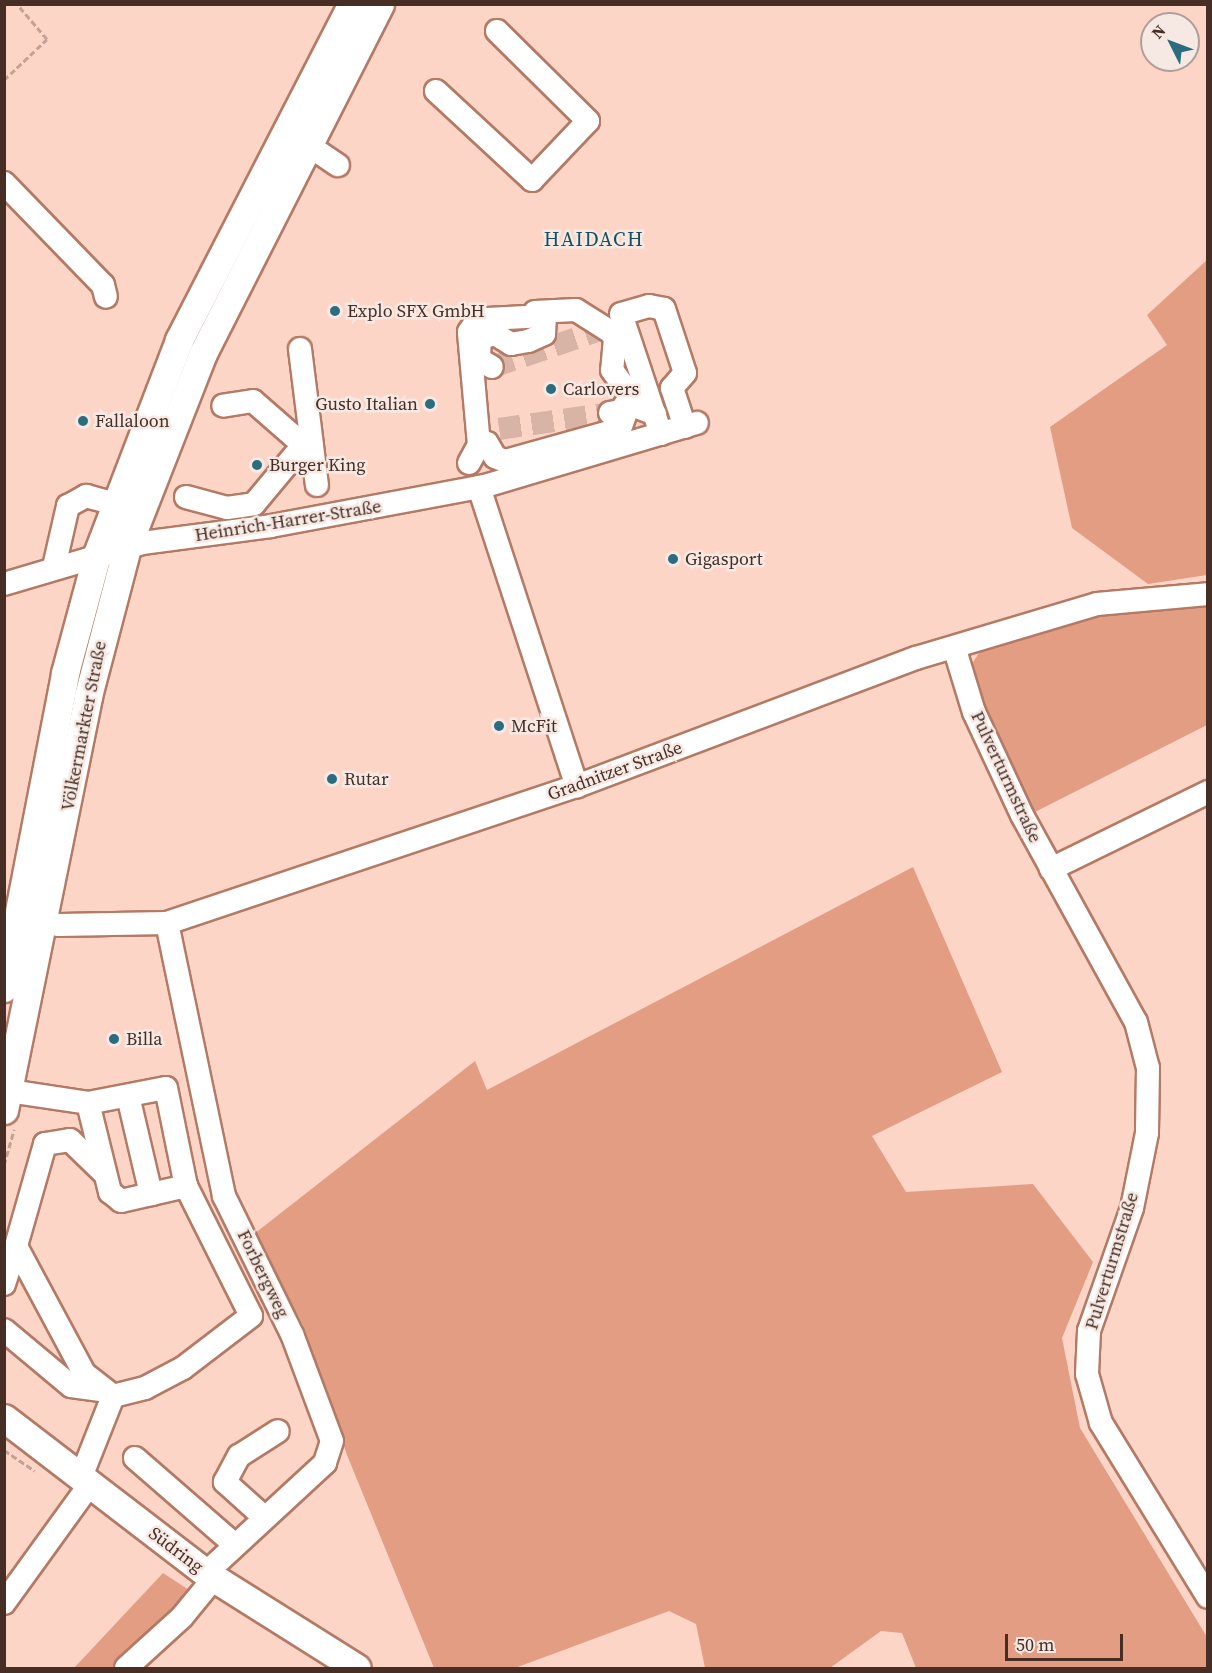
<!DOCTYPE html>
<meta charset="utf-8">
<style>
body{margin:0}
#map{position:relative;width:1212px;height:1673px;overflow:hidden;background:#fcd5c7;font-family:"Source Serif 4",serif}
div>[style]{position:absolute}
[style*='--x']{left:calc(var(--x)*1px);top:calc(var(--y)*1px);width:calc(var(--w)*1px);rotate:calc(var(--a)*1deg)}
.green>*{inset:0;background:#e39d83}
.minor-tunnel>*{height:22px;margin-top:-11px;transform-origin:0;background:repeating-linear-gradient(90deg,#d8b4a7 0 22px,transparent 0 33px)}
.path>*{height:3px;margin-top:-1.5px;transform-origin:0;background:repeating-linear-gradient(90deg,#c4a195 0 6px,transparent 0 9px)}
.roads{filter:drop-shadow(2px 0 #b37a65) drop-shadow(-2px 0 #b37a65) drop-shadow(0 2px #b37a65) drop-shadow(0 -2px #b37a65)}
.minor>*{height:22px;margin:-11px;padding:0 11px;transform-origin:11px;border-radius:11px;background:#fff}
.major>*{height:27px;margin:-13.5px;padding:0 13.5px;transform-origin:13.5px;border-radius:13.5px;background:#fff}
.dots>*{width:16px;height:16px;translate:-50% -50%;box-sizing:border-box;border:3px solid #f6e9e4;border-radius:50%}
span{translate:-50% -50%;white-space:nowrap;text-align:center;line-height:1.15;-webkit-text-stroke:5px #f6e9e4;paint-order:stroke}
.poi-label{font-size:18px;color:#472e25}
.left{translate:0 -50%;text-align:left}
.right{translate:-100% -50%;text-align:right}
.street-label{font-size:18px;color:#472e25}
.neighbourhood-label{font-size:20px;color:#194e5d;letter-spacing:1.5px}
.frame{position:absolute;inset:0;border:6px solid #472e25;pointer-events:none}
.north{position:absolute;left:1140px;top:12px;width:60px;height:60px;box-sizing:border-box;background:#f6e9e4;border:2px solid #b09e98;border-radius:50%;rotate:312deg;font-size:16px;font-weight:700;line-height:24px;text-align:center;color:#472e25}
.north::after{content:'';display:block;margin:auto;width:21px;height:27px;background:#2b6c7f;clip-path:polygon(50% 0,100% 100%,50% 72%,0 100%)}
.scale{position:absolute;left:1005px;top:1634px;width:118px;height:27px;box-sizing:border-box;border:3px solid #472e25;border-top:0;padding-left:8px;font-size:18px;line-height:21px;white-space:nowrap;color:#472e25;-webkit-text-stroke:4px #f6e9e4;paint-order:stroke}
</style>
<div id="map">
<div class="green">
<i style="clip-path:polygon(1207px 260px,1207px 575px,1148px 584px,1072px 528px,1050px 427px,1167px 345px,1147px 315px)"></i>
<i style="clip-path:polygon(1207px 601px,1207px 725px,1033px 813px,986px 717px,970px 667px,984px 645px,1102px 610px)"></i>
<i style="clip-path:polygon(913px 867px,1002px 1072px,872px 1136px,906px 1192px,1033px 1184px,1093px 1262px,1062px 1338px,1080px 1428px,1207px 1637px,1207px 1668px,916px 1668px,902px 1633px,881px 1631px,830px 1668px,705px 1668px,696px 1624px,669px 1611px,515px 1668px,434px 1668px,347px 1455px,304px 1327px,254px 1234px,475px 1061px,487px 1090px)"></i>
<i style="clip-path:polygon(163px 1573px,195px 1594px,116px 1668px,74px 1668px)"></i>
</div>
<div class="minor-tunnel">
<i style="--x:492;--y:367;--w:117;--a:-18.9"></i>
<i style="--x:499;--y:429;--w:112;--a:-8.2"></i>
</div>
<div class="path">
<i style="--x:4;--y:80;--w:59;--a:-43.6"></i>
<i style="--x:47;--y:39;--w:46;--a:-130.6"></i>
<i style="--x:4;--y:1165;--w:37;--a:-74"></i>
<i style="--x:4;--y:1450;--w:37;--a:34"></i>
</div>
<div class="roads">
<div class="minor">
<i style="--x:436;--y:91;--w:131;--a:42.8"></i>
<i style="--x:532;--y:180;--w:81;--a:-46.5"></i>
<i style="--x:588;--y:121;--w:128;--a:-135.3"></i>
<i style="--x:308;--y:145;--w:36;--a:34"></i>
<i style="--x:4;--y:183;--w:142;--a:45.9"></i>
<i style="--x:103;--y:285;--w:12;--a:76"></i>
<i style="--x:535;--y:312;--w:41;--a:-2.8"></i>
<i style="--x:576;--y:310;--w:41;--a:32.2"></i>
<i style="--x:611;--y:332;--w:7;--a:56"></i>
<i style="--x:615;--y:338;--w:32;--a:95"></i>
<i style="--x:612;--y:370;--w:32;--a:54"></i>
<i style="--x:631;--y:396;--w:18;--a:124"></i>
<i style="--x:621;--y:411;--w:11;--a:170"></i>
<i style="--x:300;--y:349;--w:137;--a:82.9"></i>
<i style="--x:661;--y:434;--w:126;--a:-108.4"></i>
<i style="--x:621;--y:314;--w:29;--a:-16"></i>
<i style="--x:649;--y:306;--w:15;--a:11"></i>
<i style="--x:664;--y:309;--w:67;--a:71.8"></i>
<i style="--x:685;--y:373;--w:20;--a:131"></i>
<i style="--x:672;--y:388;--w:41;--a:71.6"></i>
<i style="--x:487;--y:443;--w:16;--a:60"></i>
<i style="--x:495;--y:457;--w:11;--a:22"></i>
<i style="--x:505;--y:461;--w:119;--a:-15.5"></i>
<i style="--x:620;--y:429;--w:27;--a:-70"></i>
<i style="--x:629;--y:404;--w:28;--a:21"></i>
<i style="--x:469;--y:463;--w:21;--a:-61"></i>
<i style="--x:479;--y:445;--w:113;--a:-95.1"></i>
<i style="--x:469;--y:332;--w:11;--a:-56"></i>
<i style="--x:475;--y:323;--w:13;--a:-18"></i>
<i style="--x:487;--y:319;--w:58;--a:-3"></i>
<i style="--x:545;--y:316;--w:18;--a:93"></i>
<i style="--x:544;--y:334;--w:17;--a:156"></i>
<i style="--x:528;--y:341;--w:17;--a:170"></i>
<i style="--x:511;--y:344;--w:19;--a:-148"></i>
<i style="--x:495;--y:334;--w:16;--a:165"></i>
<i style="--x:480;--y:338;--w:21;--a:93"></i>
<i style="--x:479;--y:359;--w:15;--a:32"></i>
<i style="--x:479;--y:487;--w:315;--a:71.9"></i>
<i style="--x:186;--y:497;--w:42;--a:15"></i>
<i style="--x:227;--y:508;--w:27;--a:-8"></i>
<i style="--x:254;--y:504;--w:70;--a:-50.2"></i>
<i style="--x:299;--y:450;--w:8;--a:-83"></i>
<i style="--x:300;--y:442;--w:62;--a:-138.9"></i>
<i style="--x:253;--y:401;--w:30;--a:171"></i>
<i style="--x:54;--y:567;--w:63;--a:-77.1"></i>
<i style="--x:68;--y:506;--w:21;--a:-29"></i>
<i style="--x:86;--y:496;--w:30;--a:15"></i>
<i style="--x:4;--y:584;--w:144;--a:-16.5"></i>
<i style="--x:142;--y:543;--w:130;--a:-7.5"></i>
<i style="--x:271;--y:526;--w:218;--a:-10.6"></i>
<i style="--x:485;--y:486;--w:221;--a:-16.6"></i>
<i style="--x:955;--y:650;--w:65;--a:73"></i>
<i style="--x:974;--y:712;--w:114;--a:65"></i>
<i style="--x:1022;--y:815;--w:236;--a:61.2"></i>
<i style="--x:1136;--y:1022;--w:48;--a:75.4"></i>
<i style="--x:1148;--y:1068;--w:65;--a:90.9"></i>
<i style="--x:1147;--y:1133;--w:76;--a:101.3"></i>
<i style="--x:1132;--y:1208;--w:130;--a:109.3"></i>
<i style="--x:1089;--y:1331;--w:43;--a:92.7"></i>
<i style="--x:1087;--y:1374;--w:51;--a:74.1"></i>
<i style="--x:1101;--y:1423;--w:204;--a:58.4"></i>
<i style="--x:1051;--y:869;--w:175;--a:-26.1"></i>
<i style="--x:25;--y:919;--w:35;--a:10"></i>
<i style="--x:59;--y:925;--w:108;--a:-1.1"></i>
<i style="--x:167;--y:923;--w:432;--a:-18.5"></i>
<i style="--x:577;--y:786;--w:362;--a:-20.7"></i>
<i style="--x:916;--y:658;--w:189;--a:-16.6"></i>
<i style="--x:1097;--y:604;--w:111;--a:-5.1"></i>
<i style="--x:167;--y:923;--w:279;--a:78.2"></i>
<i style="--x:224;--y:1196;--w:154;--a:63.8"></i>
<i style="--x:292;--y:1334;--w:114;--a:69.5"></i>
<i style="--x:332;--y:1441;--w:23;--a:108"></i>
<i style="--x:325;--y:1463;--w:162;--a:137.3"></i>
<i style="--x:9;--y:1091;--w:80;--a:8.6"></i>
<i style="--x:88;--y:1103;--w:79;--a:-10.9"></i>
<i style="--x:166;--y:1088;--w:100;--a:78.5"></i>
<i style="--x:186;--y:1186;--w:145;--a:63.4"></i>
<i style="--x:251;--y:1316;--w:86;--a:142.6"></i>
<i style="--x:183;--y:1368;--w:43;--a:152.2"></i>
<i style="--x:145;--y:1388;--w:33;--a:166"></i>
<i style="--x:113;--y:1396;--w:37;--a:-142"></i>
<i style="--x:84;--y:1373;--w:144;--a:-118.2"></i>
<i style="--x:16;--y:1246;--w:106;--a:-74.1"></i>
<i style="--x:45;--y:1144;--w:25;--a:-9"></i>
<i style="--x:70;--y:1140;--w:49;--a:44.2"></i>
<i style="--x:128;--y:1096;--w:101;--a:76.8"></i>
<i style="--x:88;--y:1103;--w:92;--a:76.1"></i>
<i style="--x:110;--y:1192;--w:14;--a:39"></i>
<i style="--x:121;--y:1201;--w:67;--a:-13"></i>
<i style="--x:4;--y:1284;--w:40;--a:-72"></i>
<i style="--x:4;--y:1330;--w:87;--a:39.9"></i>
<i style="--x:71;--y:1386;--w:28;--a:8"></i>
<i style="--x:135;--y:1458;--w:133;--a:41"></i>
<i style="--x:81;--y:1477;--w:87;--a:-68.4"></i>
<i style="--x:265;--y:1518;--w:54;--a:-138"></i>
<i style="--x:225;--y:1482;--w:30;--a:-62"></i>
<i style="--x:239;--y:1456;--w:46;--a:-32.7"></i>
<i style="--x:4;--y:1603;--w:147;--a:-54.1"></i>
<i style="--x:126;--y:1668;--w:76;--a:-42.3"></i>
<i style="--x:182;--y:1617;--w:50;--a:-50.6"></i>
</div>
<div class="major">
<i style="--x:4;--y:988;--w:321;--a:-79"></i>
<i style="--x:65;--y:673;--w:123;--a:-74.9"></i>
<i style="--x:97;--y:554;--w:229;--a:-69"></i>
<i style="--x:179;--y:340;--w:378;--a:-62.8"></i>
<i style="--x:4;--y:1110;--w:422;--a:-78.5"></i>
<i style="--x:88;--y:696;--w:154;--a:-75.3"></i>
<i style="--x:127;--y:547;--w:208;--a:-68.6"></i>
<i style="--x:203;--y:353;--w:391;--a:-63.1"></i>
<i style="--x:4;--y:1418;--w:255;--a:37.5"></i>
<i style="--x:206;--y:1573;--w:178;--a:32.2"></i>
</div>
</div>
<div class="dots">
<i style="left:335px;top:311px;background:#2b6c7f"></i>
<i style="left:551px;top:389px;background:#2b6c7f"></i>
<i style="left:430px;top:404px;background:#2b6c7f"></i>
<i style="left:83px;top:421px;background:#2b6c7f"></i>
<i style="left:257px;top:465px;background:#2b6c7f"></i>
<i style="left:673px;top:559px;background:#2b6c7f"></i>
<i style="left:499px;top:726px;background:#2b6c7f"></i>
<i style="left:332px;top:779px;background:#2b6c7f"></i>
<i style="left:114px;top:1039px;background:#2b6c7f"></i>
</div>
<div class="poi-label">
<span class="left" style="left:347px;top:311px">Explo SFX GmbH</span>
<span class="left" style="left:563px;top:389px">Carlovers</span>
<span class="right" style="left:418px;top:404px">Gusto Italian</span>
<span class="left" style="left:95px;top:421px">Fallaloon</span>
<span class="left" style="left:269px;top:465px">Burger King</span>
<span class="left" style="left:685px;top:559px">Gigasport</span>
<span class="left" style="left:511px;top:726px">McFit</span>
<span class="left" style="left:344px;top:779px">Rutar</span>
<span class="left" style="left:126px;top:1039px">Billa</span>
</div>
<div class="street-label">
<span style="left:288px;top:521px;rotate:-9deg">Heinrich-Harrer-Straße</span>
<span style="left:84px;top:726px;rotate:-79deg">Völkermarkter Straße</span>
<span style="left:615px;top:771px;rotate:-20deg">Gradnitzer Straße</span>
<span style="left:1006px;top:777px;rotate:65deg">Pulverturmstraße</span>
<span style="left:1112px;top:1261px;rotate:-73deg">Pulverturmstraße</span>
<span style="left:263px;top:1274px;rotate:64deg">Forbergweg</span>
<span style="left:176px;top:1550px;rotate:37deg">Südring</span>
</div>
<div class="neighbourhood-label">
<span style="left:594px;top:239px">HAIDACH</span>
</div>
<div class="frame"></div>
<div class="north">N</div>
<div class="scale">50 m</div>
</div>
